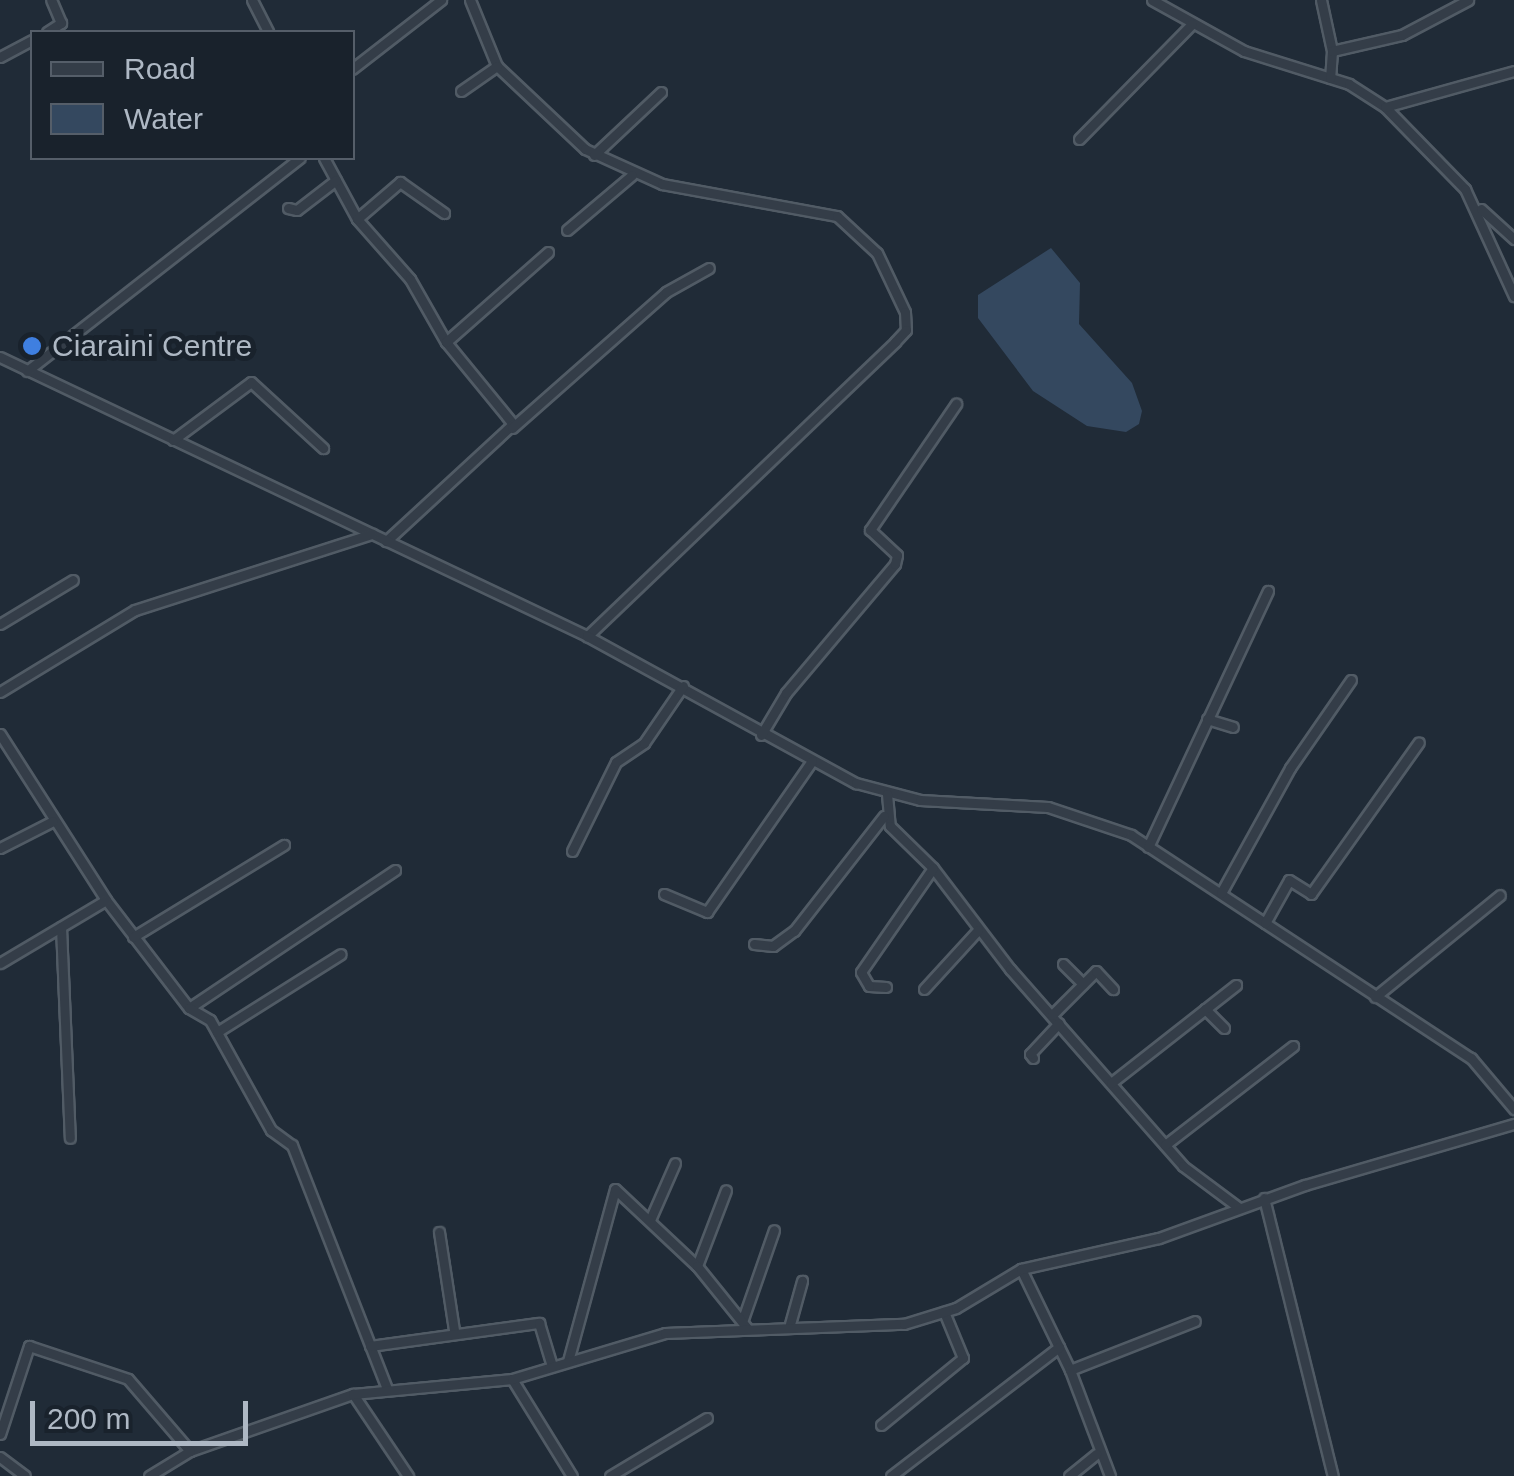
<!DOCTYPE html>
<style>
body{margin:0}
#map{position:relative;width:1514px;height:1476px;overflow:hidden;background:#202b37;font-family:Helvetica,sans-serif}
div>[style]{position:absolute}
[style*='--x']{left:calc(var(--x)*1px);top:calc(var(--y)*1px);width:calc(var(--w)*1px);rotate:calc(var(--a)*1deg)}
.water>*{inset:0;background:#34485f}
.roads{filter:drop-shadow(2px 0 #515b65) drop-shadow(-2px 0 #515b65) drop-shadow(0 2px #515b65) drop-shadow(0 -2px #515b65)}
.minor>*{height:9px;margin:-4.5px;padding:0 4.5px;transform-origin:4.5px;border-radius:4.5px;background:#343d48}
.dots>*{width:28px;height:28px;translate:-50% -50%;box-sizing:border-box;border:5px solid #19222c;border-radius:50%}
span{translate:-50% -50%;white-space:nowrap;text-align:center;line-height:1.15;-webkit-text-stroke:10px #19222c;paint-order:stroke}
.poi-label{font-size:30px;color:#aeb8c4}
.left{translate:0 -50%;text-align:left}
.legend{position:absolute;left:30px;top:30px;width:325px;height:130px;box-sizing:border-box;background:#19222c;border:2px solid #555e69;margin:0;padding:12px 18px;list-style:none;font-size:30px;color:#aeb8c4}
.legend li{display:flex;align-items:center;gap:20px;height:50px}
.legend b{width:50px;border:2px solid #555e69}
.scale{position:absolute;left:30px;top:1401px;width:218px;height:45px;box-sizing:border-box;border:5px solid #aeb8c4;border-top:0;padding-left:12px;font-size:30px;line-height:35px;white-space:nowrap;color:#aeb8c4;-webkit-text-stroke:8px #19222c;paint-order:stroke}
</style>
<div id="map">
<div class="water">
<i style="clip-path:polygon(1051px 248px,1080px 283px,1079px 324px,1132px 383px,1142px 411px,1139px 424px,1126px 432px,1087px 426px,1033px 391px,978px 318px,978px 295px)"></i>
</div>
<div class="roads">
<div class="minor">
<i style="--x:252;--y:0;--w:36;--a:63"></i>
<i style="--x:470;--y:0;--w:71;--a:67.8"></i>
<i style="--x:497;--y:66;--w:121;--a:43.3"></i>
<i style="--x:585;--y:149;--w:85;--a:24.4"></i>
<i style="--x:662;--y:184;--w:178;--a:10.4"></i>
<i style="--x:837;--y:216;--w:54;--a:42.8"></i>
<i style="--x:877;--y:253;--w:65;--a:64.6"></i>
<i style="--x:905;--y:312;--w:18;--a:87"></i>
<i style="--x:906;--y:330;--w:16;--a:133"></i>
<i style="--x:895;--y:342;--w:426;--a:136.3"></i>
<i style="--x:1152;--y:0;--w:105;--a:29"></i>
<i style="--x:1244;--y:51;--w:110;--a:17.4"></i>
<i style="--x:1349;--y:84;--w:43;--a:32.6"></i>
<i style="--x:1385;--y:107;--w:115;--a:45.7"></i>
<i style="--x:1465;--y:189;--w:118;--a:65.4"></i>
<i style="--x:1321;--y:0;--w:52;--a:77.8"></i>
<i style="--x:1332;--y:51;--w:27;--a:94"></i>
<i style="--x:47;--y:32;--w:17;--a:-33"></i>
<i style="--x:61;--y:23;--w:25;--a:-113"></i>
<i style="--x:1332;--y:51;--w:72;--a:-12.9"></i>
<i style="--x:1402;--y:35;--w:75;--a:-27.9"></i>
<i style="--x:0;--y:57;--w:36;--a:-28"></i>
<i style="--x:352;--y:69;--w:113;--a:-37.8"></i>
<i style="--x:461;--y:91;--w:44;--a:-34.8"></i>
<i style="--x:1385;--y:107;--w:134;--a:-15.6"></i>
<i style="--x:1079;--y:139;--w:161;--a:-45.5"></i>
<i style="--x:594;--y:155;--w:92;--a:-43.2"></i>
<i style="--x:324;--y:158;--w:69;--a:61.6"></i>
<i style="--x:357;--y:219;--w:80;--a:48.5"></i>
<i style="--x:410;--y:279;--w:73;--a:60.3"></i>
<i style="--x:446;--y:342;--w:106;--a:50.7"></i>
<i style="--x:513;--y:424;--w:173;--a:137.3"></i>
<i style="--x:288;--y:208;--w:9;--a:13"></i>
<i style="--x:297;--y:210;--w:49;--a:-37.6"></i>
<i style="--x:1481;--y:209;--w:45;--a:42.3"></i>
<i style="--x:357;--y:219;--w:57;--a:-40.7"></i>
<i style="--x:400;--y:182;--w:54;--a:35.2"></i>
<i style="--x:567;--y:230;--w:85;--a:-40.2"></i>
<i style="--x:446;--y:342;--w:136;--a:-41.4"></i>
<i style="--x:0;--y:357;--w:650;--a:25.42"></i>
<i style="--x:587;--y:636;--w:307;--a:28.7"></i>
<i style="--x:856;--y:783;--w:66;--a:14.9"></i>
<i style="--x:920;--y:800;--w:128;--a:3.1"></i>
<i style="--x:1048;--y:807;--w:88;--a:18.6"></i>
<i style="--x:1131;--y:835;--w:407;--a:33.3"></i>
<i style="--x:1471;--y:1058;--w:67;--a:49.9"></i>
<i style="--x:27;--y:371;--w:346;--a:-38"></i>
<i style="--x:512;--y:428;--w:205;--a:-41.4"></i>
<i style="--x:666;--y:292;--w:49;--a:-29.2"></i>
<i style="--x:173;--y:440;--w:97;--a:-36.6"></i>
<i style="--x:251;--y:382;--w:98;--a:42.5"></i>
<i style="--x:0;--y:624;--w:85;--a:-31.1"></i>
<i style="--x:0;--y:692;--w:158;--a:-31.3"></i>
<i style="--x:135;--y:610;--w:249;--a:-17.8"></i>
<i style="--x:1207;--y:719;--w:27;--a:17"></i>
<i style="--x:0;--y:734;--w:197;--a:57.4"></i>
<i style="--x:106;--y:900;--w:136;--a:52.5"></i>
<i style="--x:189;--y:1008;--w:248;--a:-33.8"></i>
<i style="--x:761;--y:735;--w:49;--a:-59.2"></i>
<i style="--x:786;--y:693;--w:169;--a:-49.8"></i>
<i style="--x:895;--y:564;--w:9;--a:-77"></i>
<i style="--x:897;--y:555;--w:37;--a:-137"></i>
<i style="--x:870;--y:530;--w:153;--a:-55.7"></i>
<i style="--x:887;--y:794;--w:32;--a:85"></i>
<i style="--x:890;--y:826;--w:60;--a:44.3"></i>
<i style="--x:933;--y:868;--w:127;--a:52.7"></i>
<i style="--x:1010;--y:969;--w:262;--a:48.7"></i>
<i style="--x:1183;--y:1166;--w:69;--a:36.7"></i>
<i style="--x:1148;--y:847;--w:283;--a:-64.9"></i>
<i style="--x:0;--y:848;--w:59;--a:-27"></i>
<i style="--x:572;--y:851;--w:99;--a:-63.7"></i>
<i style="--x:616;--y:762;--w:34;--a:-34"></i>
<i style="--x:644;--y:743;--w:69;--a:-55.6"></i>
<i style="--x:1221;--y:893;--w:143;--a:-61.1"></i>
<i style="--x:1290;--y:768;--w:107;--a:-55.3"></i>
<i style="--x:664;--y:894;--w:47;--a:22.7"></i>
<i style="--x:707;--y:912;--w:184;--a:-55.2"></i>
<i style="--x:1265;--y:923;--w:49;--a:-60.8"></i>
<i style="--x:1289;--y:880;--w:26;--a:32"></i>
<i style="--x:1311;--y:894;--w:186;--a:-54.6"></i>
<i style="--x:61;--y:927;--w:211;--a:87.6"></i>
<i style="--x:133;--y:937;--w:177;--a:-31.4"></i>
<i style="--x:754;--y:944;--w:19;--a:6"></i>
<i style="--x:773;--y:946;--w:26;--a:-36"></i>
<i style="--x:794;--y:931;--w:146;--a:-52"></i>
<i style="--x:0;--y:963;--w:123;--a:-30.7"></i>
<i style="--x:1063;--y:964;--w:28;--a:45"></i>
<i style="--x:886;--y:987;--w:17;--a:-177"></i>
<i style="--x:869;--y:986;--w:16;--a:-120"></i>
<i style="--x:861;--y:972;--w:126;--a:-55.3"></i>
<i style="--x:924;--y:989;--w:80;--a:-47.5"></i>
<i style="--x:1375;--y:997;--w:161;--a:-39.2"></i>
<i style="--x:189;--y:1008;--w:24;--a:30"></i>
<i style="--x:210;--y:1020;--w:126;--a:61"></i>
<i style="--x:271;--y:1130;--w:26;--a:36"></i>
<i style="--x:292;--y:1145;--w:262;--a:68.7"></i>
<i style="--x:1205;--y:1009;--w:27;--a:45"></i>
<i style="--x:1052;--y:1015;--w:62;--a:-45"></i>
<i style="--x:1096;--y:971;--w:25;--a:47"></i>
<i style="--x:217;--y:1032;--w:146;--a:-32.2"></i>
<i style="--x:1033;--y:1058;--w:5;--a:-127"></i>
<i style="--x:1030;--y:1054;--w:42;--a:-46.9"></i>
<i style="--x:1111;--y:1083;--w:159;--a:-38.1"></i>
<i style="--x:1165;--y:1145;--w:162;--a:-37.7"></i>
<i style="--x:1264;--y:1198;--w:286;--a:76.1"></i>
<i style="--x:650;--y:1220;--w:62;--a:-66.3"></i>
<i style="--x:439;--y:1232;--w:99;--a:81.3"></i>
<i style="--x:697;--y:1266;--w:81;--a:-69.1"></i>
<i style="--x:1021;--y:1269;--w:112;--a:64.1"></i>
<i style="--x:1070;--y:1370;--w:134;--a:-21.4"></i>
<i style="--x:743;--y:1319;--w:94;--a:-70.8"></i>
<i style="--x:790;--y:1324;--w:45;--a:-74.4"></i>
<i style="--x:370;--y:1346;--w:171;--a:-7.8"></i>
<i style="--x:539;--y:1323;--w:45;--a:73.2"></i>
<i style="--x:568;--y:1361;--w:178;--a:-74.7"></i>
<i style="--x:615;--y:1189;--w:112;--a:43.2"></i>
<i style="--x:697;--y:1266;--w:80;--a:51.1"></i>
<i style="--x:1070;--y:1370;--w:113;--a:69.3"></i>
<i style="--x:512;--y:1379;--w:114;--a:58.3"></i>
<i style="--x:353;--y:1394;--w:99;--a:56.1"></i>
<i style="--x:881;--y:1425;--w:106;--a:-39.3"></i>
<i style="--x:963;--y:1358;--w:50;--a:-112.4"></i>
<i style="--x:0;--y:1434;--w:93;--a:-71.8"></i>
<i style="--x:29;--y:1346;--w:104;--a:18.4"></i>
<i style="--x:128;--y:1379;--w:95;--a:49.3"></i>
<i style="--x:190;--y:1451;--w:173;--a:-19.3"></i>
<i style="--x:353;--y:1394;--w:160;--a:-5.4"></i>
<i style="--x:512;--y:1379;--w:160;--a:-16.7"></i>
<i style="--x:665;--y:1333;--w:239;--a:-2.2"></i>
<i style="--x:904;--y:1324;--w:54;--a:-17.1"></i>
<i style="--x:956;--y:1308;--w:76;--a:-31"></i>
<i style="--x:1021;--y:1269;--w:141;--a:-12.7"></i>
<i style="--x:1159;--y:1238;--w:155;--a:-20"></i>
<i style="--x:1305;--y:1185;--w:218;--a:-16.3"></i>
<i style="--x:0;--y:1457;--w:31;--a:37"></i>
<i style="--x:149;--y:1476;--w:48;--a:-31.4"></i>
<i style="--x:610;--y:1476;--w:113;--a:-30.9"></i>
<i style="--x:891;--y:1476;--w:212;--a:-37.5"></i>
<i style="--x:1069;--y:1476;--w:35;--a:-39"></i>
</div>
</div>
<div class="dots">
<i style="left:32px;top:346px;background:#3f7fe0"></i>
</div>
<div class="poi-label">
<span class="left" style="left:52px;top:346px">Ciaraini Centre</span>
</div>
<ul class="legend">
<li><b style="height:12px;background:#343d48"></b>Road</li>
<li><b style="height:28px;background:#34485f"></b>Water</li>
</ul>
<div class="scale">200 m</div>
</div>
